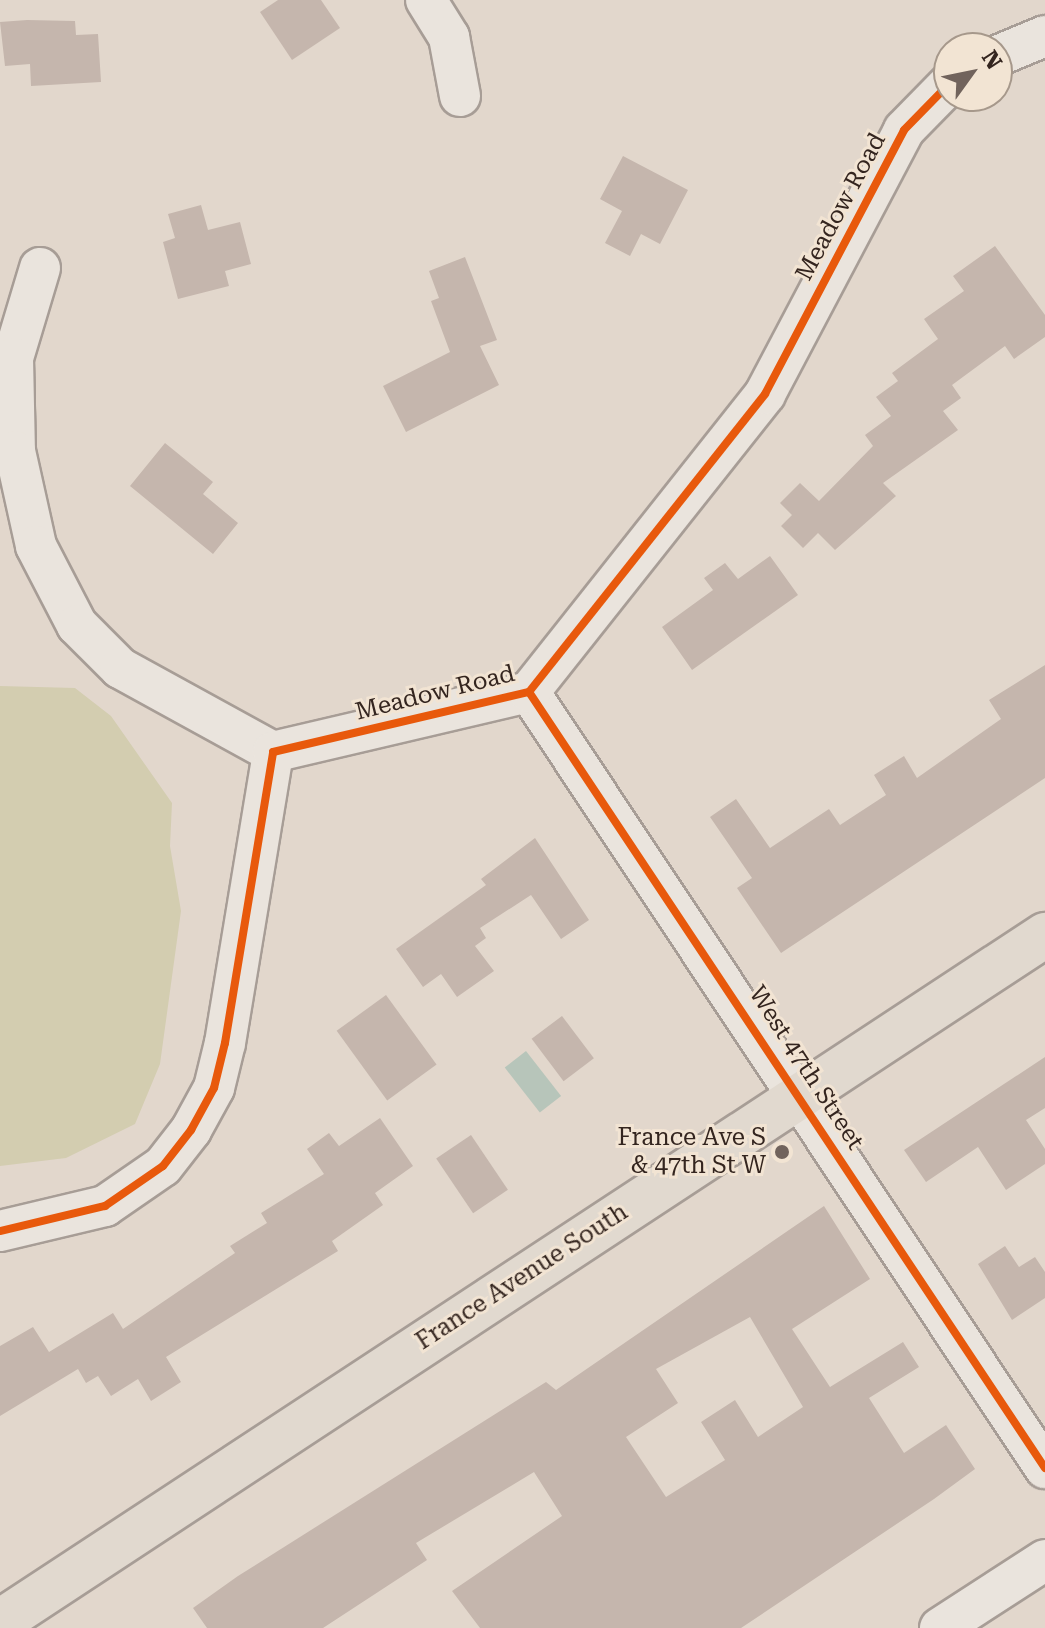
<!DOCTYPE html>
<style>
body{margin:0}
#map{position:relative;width:1045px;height:1628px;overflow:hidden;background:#e2d7cc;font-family:"Roboto Serif",serif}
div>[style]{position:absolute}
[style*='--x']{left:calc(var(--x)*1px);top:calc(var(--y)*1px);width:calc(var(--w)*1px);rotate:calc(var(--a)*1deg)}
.green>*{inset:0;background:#d3cdb0}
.water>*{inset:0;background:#b7c5ba;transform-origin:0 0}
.building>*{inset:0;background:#c5b6ad;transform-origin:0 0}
.roads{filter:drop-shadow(2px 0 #a79d96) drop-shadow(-2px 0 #a79d96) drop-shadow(0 2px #a79d96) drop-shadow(0 -2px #a79d96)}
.minor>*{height:40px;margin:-20px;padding:0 20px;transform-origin:20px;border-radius:20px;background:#eae4dd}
.major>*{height:44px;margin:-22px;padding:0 22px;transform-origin:22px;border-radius:22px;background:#e1d9cf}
.cycleway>*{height:8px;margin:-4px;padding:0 4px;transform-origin:4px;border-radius:4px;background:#e8590c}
.dots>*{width:22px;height:22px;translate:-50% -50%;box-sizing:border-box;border:4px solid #f2e4d3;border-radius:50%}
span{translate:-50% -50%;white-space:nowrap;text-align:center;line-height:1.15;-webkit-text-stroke:6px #f2e4d3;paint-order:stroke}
.street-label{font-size:24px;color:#34251f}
.poi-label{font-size:24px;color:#34251f}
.right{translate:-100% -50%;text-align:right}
.north{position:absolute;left:933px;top:32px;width:80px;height:80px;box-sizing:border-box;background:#f2e4d3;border:2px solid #a6988b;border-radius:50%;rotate:57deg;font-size:22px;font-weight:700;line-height:32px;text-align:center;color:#34251f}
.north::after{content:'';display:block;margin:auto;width:28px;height:36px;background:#71635c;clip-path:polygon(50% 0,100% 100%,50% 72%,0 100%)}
</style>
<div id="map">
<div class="green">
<i style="clip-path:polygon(0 686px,75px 688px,111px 716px,172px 803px,170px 846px,181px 911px,160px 1064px,135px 1124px,66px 1158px,0 1166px)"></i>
</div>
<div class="water">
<i style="left:526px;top:1051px;width:57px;height:27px;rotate:52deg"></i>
</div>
<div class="building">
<i style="clip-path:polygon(278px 0,321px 0,340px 28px,292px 60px,260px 12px)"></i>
<i style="clip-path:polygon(27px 20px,75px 21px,76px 35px,98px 34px,101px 82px,31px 86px,30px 64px,5px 66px,0 22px)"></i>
<i style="clip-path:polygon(623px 156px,688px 190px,660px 244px,641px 234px,630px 256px,605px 243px,622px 211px,600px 199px)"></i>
<i style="clip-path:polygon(201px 205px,208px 230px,240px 222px,251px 264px,225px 271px,229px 286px,178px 299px,163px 242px,175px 238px,168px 214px)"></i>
<i style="clip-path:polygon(995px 246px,1045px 315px,1045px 337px,1014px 359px,1005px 346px,952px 385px,961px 398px,943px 411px,958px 430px,883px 483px,896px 496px,835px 550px,818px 533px,803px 548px,781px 526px,792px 515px,780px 503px,800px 483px,819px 501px,873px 446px,865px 435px,891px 416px,876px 397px,898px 381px,892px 373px,938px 339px,924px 319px,964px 291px,953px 276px)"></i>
<i style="clip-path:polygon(465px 257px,497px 340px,480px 346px,499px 385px,406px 432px,383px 386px,450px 352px,431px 301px,439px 298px,429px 271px)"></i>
<i style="clip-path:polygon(165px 443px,213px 482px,203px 494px,238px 523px,213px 554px,130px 486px)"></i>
<i style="clip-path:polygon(770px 556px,798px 595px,692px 670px,662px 627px,713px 590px,704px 578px,725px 563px,738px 579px)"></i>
<i style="clip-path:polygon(1045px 665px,1045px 778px,781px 953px,737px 888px,752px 878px,710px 817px,736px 799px,770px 848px,829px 809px,840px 825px,886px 795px,874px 775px,904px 756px,917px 778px,1001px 719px,989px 700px)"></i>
<i style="clip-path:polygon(535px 838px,589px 920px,561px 939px,531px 895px,480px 928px,486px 938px,475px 946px,494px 971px,457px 997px,441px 974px,423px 987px,396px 949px,486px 885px,481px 879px)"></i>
<i style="left:386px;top:995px;width:86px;height:61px;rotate:54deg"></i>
<i style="left:562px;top:1016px;width:53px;height:38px;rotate:53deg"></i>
<i style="clip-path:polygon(1045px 1057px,1045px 1108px,1026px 1120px,1045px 1149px,1045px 1164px,1006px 1190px,978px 1147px,926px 1182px,904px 1150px)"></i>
<i style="clip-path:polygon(380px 1118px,413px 1166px,375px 1193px,383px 1205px,332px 1241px,338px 1251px,166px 1357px,181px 1382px,151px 1401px,138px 1379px,111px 1396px,98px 1376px,86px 1383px,78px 1369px,0 1416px,0 1346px,33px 1327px,49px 1352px,113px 1313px,123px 1329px,235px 1253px,230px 1246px,267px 1223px,261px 1213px,324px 1174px,307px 1149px,329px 1133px,339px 1146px)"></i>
<i style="left:471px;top:1135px;width:66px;height:42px;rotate:56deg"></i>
<i style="clip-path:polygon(evenodd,824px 1206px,870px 1279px,792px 1329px,830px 1387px,903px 1342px,919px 1367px,869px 1398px,904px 1453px,946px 1425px,975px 1469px,934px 1499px,741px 1628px,480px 1628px,452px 1591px,562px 1516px,534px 1472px,416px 1543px,427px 1560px,323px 1628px,207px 1628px,193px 1608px,238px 1576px,546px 1382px,556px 1390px,824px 1206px,750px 1317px,803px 1407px,758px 1437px,735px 1400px,701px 1422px,725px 1460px,666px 1497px,626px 1437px,678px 1403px,656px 1369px,750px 1317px)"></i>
<i style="clip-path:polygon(1005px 1246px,1019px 1267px,1035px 1257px,1045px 1272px,1045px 1298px,1012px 1320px,978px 1264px)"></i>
</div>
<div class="roads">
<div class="minor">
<i style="--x:426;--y:0;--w:44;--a:58.1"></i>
<i style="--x:449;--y:37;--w:60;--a:79.4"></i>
<i style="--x:997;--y:56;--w:52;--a:-22.6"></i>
<i style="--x:40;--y:268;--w:94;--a:106.7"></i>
<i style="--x:13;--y:358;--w:93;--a:88.8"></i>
<i style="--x:15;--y:451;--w:97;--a:77.5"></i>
<i style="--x:36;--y:546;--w:89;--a:62.6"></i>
<i style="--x:77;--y:625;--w:61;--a:45"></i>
<i style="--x:120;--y:668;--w:175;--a:28.8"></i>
<i style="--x:529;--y:692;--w:932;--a:56.38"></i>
<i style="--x:0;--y:1231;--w:108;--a:-13.4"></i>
<i style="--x:105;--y:1206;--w:70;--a:-34.6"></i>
<i style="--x:163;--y:1166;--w:46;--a:-52.1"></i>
<i style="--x:191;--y:1130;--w:48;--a:-61.3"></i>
<i style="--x:214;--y:1088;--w:46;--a:-76.3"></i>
<i style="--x:225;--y:1043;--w:295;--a:-80.6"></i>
<i style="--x:273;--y:752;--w:263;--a:-13.2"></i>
<i style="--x:529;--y:692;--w:380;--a:-51.6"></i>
<i style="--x:765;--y:394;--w:298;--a:-62.2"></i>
<i style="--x:904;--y:130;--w:64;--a:-45.6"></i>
<i style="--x:940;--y:1628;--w:125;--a:-32.9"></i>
</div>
<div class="major">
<i style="--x:0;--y:1622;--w:1251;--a:-33.32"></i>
</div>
</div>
<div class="cycleway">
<i style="--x:529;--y:692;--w:932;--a:56.38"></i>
<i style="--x:0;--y:1231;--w:108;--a:-13.4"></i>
<i style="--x:105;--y:1206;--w:70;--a:-34.6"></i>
<i style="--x:163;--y:1166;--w:46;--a:-52.1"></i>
<i style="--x:191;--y:1130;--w:48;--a:-61.3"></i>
<i style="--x:214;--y:1088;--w:46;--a:-76.3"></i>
<i style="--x:225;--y:1043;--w:295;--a:-80.6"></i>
<i style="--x:273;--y:752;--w:263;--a:-13.2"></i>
<i style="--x:529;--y:692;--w:380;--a:-51.6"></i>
<i style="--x:765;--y:394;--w:298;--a:-62.2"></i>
<i style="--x:904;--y:130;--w:64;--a:-45.6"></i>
</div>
<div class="dots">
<i style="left:782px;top:1152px;background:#71635c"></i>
</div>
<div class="street-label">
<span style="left:841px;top:207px;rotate:-62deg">Meadow Road</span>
<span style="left:435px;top:693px;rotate:-14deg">Meadow Road</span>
<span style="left:806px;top:1068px;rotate:57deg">West 47th Street</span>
<span style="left:522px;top:1277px;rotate:-33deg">France Avenue South</span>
</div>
<div class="poi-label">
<span class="right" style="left:766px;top:1152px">France Ave S<br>&amp; 47th St W</span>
</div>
<div class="north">N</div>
</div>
